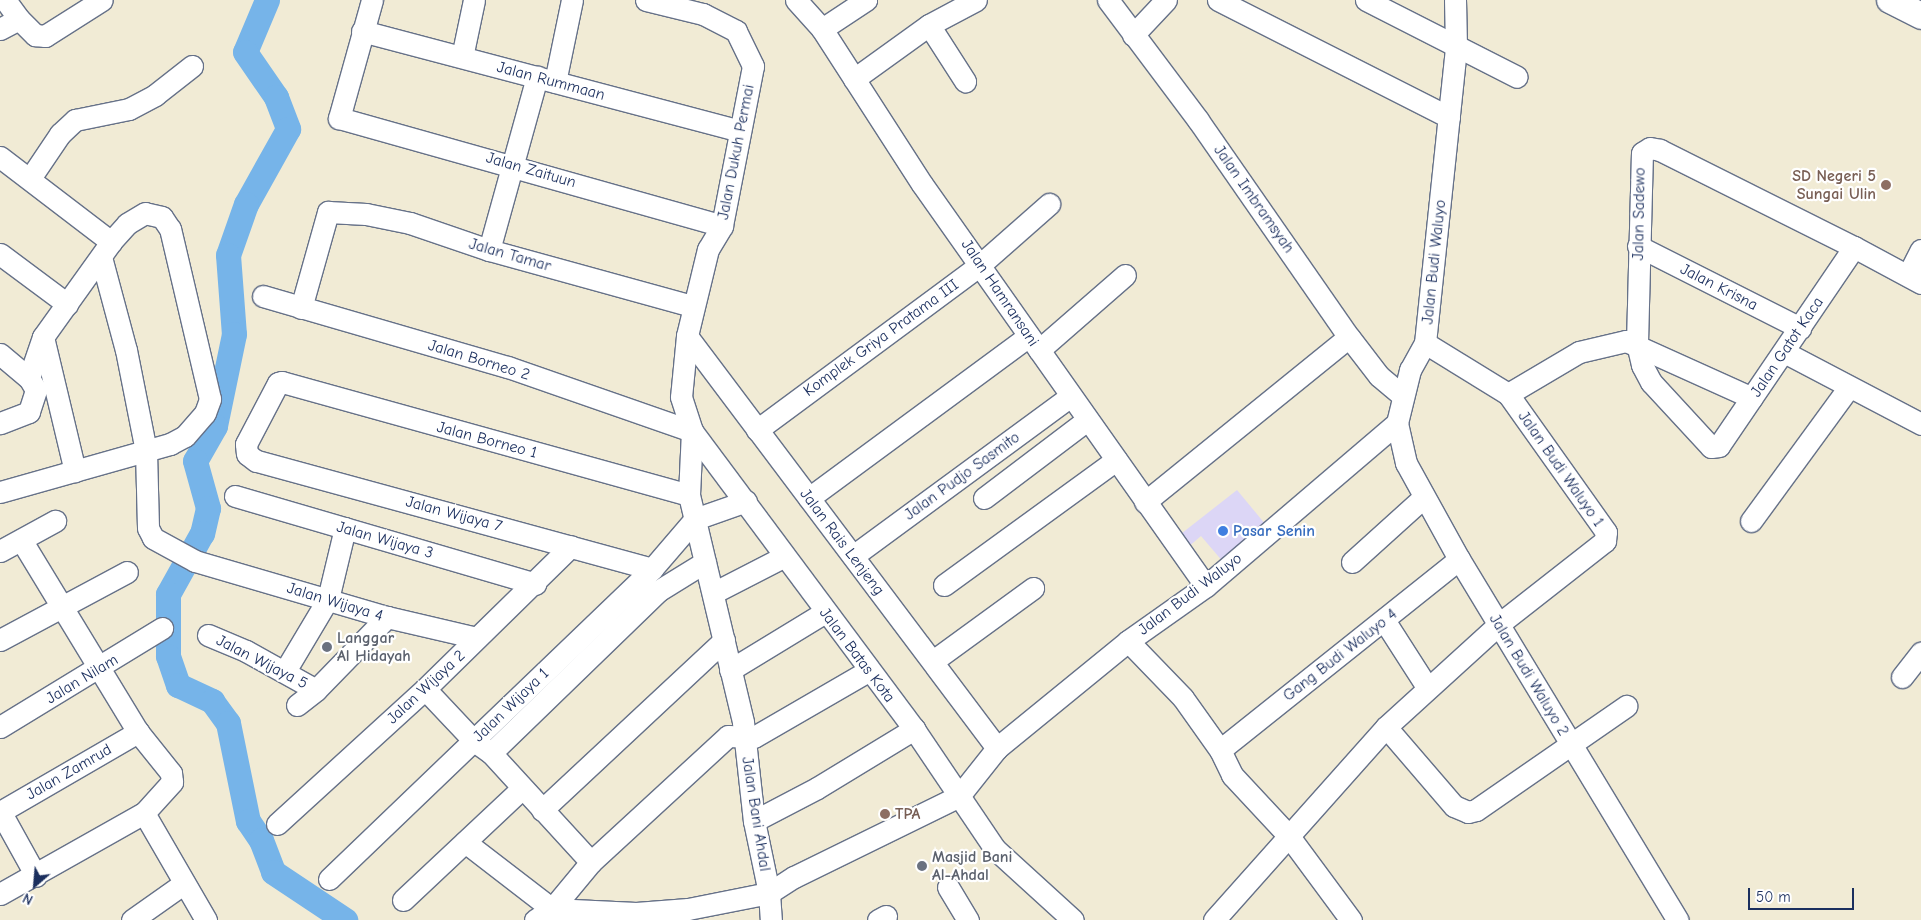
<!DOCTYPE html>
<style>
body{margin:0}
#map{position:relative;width:1921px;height:920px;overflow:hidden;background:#f1ebd5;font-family:"Comic Neue",sans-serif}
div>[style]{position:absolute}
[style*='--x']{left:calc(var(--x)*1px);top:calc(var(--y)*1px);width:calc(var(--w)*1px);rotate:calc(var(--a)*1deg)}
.built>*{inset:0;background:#dcd6f6}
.river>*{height:25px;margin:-12.5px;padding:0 12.5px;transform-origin:12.5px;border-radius:12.5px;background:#76b4e9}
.roads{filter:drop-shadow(1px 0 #667188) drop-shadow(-1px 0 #667188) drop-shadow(0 1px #667188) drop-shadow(0 -1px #667188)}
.minor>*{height:21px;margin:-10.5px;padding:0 10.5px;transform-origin:10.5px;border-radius:10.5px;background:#fff}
.major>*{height:26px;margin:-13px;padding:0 13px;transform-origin:13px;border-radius:13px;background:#fff}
.dots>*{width:14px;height:14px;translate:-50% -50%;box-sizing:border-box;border:2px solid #fff;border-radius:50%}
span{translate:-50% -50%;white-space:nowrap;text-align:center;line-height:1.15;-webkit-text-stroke:4.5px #fff;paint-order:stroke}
.street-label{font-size:16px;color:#1b2f5e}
.education-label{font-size:16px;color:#785e54;font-weight:700}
.right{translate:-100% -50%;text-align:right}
.left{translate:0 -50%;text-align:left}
.shop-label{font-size:16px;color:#366cbe;font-weight:700}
.worship-label{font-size:16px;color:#5b616d;font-weight:700}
.north{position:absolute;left:10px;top:860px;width:50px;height:50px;-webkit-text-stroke:4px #fff;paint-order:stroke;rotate:207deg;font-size:14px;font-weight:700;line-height:20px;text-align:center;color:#1b2f5e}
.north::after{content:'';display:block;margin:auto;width:18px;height:22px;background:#1b2f5e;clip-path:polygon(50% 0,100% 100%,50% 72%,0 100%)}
.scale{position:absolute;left:1748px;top:888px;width:106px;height:22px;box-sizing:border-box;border:2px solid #1b2f5e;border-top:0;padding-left:6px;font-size:15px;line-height:18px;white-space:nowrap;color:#1b2f5e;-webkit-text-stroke:4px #fff;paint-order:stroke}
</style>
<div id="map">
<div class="built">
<i style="clip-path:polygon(1237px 490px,1266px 525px,1224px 563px,1201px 536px,1187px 548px,1177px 537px)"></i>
</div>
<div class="river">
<i style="--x:267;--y:0;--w:56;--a:112.9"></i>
<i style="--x:245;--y:52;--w:55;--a:55.4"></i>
<i style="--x:276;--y:97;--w:34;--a:69"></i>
<i style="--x:288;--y:129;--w:86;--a:119.2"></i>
<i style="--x:246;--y:204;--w:54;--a:109.4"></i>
<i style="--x:228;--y:255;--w:79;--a:85.7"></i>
<i style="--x:234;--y:334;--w:94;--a:101.7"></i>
<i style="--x:215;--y:426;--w:40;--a:119.7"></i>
<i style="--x:195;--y:461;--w:49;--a:74.5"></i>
<i style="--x:208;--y:508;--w:26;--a:103"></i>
<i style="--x:202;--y:533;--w:70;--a:119.1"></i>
<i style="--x:168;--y:594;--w:62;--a:90"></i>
<i style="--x:168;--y:656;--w:31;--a:71"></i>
<i style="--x:178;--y:685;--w:38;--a:25"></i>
<i style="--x:212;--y:701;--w:27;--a:54"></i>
<i style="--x:228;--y:723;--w:100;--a:78.5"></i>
<i style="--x:248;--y:821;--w:23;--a:56"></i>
<i style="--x:261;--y:840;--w:34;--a:69"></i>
<i style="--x:273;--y:872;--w:87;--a:33.7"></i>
</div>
<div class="roads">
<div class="minor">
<i style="--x:372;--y:0;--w:123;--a:105.6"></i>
<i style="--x:339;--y:118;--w:398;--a:15.7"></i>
<i style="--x:646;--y:0;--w:59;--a:13.8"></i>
<i style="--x:703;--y:14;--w:37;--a:27"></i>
<i style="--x:736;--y:31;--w:39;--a:64"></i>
<i style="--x:753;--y:66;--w:163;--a:101"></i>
<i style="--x:722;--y:226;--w:27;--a:121"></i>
<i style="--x:708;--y:249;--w:89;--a:103.6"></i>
<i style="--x:687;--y:336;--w:61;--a:95.6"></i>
<i style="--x:681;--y:397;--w:36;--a:72"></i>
<i style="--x:692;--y:431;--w:372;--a:53.3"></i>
<i style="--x:914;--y:729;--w:145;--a:56"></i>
<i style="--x:995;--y:849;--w:105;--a:42.3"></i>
<i style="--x:796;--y:0;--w:39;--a:48"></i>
<i style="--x:822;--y:29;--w:184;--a:57.2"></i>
<i style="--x:922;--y:184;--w:492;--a:54.8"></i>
<i style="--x:1108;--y:0;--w:150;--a:53.1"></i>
<i style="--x:1198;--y:120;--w:264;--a:55.2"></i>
<i style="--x:1349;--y:337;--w:49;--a:52.4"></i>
<i style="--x:1379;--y:376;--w:30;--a:40"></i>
<i style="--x:1218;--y:0;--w:259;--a:26.9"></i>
<i style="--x:1366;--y:0;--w:169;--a:27"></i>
<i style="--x:19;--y:19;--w:23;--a:45"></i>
<i style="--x:35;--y:35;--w:10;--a:6"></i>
<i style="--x:45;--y:36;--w:67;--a:-32.3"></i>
<i style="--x:929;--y:25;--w:67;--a:57.3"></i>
<i style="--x:0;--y:29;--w:21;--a:-28"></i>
<i style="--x:19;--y:19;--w:24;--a:-126"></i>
<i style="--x:822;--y:29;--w:53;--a:-33.4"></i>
<i style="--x:362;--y:31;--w:391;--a:14.8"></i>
<i style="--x:1133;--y:35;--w:48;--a:-46.7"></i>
<i style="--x:462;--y:57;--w:58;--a:-78.1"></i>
<i style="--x:854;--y:79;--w:92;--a:-35.8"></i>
<i style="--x:929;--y:25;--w:53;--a:-28"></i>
<i style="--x:555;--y:82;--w:84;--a:-78.3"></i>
<i style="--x:0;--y:157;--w:140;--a:37.4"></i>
<i style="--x:31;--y:177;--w:52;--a:-56"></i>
<i style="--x:60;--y:134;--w:21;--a:-43"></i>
<i style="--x:75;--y:120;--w:55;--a:-11.5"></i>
<i style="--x:129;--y:109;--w:30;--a:-28"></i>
<i style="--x:155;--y:95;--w:47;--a:-38.1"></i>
<i style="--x:1638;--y:246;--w:182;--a:26.8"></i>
<i style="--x:1854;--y:247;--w:240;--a:124.2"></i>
<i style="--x:1719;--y:446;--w:8;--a:173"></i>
<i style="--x:1711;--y:447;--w:88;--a:-132.7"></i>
<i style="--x:1651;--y:382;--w:19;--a:-118"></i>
<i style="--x:1642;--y:365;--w:23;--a:-103"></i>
<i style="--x:1637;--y:343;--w:190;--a:-88.5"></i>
<i style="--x:1642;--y:153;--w:9;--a:-32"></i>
<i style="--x:1650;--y:148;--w:10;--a:11"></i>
<i style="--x:1660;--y:150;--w:217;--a:26.6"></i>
<i style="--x:1854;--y:247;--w:76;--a:28.2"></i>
<i style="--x:489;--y:250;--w:180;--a:-74.5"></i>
<i style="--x:0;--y:254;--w:84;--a:36.7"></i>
<i style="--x:101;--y:257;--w:96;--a:75"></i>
<i style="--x:126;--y:350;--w:103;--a:78.8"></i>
<i style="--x:146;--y:451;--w:77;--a:88.5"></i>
<i style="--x:148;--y:528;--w:11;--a:63"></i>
<i style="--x:153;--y:538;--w:48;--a:28.7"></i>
<i style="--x:195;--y:561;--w:200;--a:16.3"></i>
<i style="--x:387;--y:617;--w:92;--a:13.1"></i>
<i style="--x:1908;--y:275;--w:28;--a:-63"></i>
<i style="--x:263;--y:296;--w:255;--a:16.2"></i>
<i style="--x:508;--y:367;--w:195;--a:19.2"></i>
<i style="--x:692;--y:431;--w:64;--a:92.7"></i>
<i style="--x:301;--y:308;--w:100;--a:-74.3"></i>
<i style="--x:328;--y:212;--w:38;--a:3"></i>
<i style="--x:366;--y:214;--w:45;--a:11.6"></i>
<i style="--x:410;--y:223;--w:83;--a:18.9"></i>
<i style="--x:489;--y:250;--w:211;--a:15.4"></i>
<i style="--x:687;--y:336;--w:516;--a:53.04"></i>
<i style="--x:43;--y:337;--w:138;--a:76.6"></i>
<i style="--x:1039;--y:350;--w:114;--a:-41.1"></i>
<i style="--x:1784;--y:352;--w:155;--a:27.7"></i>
<i style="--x:0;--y:354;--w:38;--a:40"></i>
<i style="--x:29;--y:378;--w:14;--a:60"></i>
<i style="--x:36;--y:390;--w:23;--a:108"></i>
<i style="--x:29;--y:412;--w:31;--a:159"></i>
<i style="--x:1508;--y:394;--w:82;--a:-30.6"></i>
<i style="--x:1579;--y:352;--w:48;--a:-13.2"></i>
<i style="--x:1626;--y:341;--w:138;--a:24.3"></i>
<i style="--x:1397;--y:423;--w:41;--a:77.3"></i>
<i style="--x:1406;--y:463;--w:110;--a:61.1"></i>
<i style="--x:1459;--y:559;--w:422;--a:58.8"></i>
<i style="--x:757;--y:430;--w:279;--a:-36.5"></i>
<i style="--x:981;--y:264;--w:91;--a:-41.4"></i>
<i style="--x:0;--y:492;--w:177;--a:-15.8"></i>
<i style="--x:170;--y:444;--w:17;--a:-28"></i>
<i style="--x:185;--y:436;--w:30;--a:-49"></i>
<i style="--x:205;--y:413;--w:15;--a:-70"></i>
<i style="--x:210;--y:399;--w:175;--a:-103.2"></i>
<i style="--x:170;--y:229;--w:14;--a:-124"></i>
<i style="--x:162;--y:217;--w:17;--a:-167"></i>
<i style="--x:145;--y:213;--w:21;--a:149"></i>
<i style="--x:127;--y:224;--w:24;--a:132"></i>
<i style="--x:111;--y:242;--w:117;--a:125.6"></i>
<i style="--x:43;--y:337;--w:43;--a:108.9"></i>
<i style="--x:235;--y:496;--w:313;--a:16.3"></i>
<i style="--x:809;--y:498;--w:273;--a:-36.4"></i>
<i style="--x:984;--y:498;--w:129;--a:-37.1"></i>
<i style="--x:1145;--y:502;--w:262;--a:-39"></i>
<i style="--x:1751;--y:521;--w:166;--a:-53.8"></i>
<i style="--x:0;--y:551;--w:63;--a:-28.6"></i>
<i style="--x:853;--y:556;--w:270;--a:-36.3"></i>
<i style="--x:1352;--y:562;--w:97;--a:-42.1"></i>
<i style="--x:652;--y:569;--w:410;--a:-164.7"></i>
<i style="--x:256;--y:461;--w:11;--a:-142"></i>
<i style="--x:247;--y:454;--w:10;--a:-96"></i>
<i style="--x:246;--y:444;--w:69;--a:-62.3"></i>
<i style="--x:278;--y:383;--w:4;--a:-14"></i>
<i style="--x:282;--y:382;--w:422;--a:15.5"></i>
<i style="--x:689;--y:495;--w:233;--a:76.6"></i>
<i style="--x:743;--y:722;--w:100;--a:83.7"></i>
<i style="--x:754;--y:821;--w:74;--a:78.2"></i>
<i style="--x:769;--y:893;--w:27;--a:86"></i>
<i style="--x:944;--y:585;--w:213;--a:-36"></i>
<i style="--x:715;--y:592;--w:76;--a:-27.2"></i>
<i style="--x:1384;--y:620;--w:80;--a:57.3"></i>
<i style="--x:208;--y:635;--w:41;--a:22.8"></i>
<i style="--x:246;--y:651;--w:80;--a:29.1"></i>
<i style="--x:0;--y:640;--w:144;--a:-28.2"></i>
<i style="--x:1128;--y:641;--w:79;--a:46"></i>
<i style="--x:1183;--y:698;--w:64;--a:54.6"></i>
<i style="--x:1220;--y:750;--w:28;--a:64"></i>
<i style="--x:1232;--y:775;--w:82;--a:47"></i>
<i style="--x:1288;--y:835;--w:106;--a:53.5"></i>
<i style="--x:933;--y:661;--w:124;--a:-36.1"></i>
<i style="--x:730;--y:670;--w:111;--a:-31.4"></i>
<i style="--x:285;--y:671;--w:84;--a:-59.2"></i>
<i style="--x:328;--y:599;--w:73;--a:-76.5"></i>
<i style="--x:1902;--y:677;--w:31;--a:-52"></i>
<i style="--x:425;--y:689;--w:71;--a:46.7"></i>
<i style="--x:474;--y:741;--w:21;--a:35"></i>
<i style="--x:491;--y:753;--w:148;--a:47.5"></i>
<i style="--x:297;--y:705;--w:24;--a:-38"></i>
<i style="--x:316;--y:690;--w:102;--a:-45.8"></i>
<i style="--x:0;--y:727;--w:190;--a:-31.4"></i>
<i style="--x:1386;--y:727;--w:104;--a:49.3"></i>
<i style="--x:1454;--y:806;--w:15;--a:23"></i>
<i style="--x:1468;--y:812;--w:8;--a:-14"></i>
<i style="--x:1476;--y:810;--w:183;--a:-34.7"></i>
<i style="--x:1220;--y:750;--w:306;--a:-38.6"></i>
<i style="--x:491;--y:753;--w:233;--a:-44.1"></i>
<i style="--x:658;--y:591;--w:55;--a:-31.7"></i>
<i style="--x:542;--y:810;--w:249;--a:-43"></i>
<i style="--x:0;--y:811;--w:74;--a:61"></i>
<i style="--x:0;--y:812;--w:160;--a:-30.1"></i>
<i style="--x:144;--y:813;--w:124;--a:59.9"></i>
<i style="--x:754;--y:821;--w:71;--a:-27.6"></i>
<i style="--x:817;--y:788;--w:114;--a:-31.3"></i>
<i style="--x:277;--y:824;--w:200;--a:-42.4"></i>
<i style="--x:425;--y:689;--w:204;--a:-44.4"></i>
<i style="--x:465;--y:842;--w:110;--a:37.6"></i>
<i style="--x:552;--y:909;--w:61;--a:-50.3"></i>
<i style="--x:591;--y:862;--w:186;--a:-42.6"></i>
<i style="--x:728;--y:736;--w:26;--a:2"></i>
<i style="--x:754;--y:737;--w:132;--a:-30.1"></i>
<i style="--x:329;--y:879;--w:448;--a:-43.8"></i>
<i style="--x:652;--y:569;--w:66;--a:-49.3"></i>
<i style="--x:695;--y:519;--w:54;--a:-19.4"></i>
<i style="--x:948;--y:887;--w:39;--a:59"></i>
<i style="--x:0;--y:894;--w:165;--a:-29.4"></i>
<i style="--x:144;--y:813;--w:42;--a:-47.9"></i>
<i style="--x:172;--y:782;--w:9;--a:-96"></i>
<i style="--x:171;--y:773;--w:53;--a:-128.8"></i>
<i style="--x:138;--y:732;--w:223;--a:-121.3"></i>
<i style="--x:403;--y:900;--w:162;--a:-43.2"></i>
<i style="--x:132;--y:920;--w:62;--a:-35.2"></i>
<i style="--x:535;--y:920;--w:20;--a:-33"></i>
<i style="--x:552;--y:909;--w:84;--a:2.7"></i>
<i style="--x:636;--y:913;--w:52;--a:-4.4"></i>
<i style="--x:688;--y:909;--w:83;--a:-11.2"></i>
<i style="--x:769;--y:893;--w:30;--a:-33"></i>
<i style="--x:794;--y:877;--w:184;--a:-26.1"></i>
<i style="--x:959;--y:796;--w:61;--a:-51.6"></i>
<i style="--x:997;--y:748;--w:169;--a:-39.2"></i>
<i style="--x:1128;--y:641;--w:95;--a:-35.2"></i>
<i style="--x:1206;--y:586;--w:251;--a:-40.5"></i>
<i style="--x:1397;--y:423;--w:55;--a:-76.2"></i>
<i style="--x:1410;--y:370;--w:31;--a:-61"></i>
<i style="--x:1425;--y:343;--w:298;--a:-84"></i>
<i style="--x:1456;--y:47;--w:47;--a:-91.2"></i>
<i style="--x:878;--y:920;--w:9;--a:-27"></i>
<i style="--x:1214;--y:920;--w:259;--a:-48.3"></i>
<i style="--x:1386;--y:727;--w:153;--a:-42.3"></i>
<i style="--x:1499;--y:624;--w:135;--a:-38.1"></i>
<i style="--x:1605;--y:541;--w:9;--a:-84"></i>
<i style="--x:1606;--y:532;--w:169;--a:-125.4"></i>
<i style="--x:1508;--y:394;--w:97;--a:-148.4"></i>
</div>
<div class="major">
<i style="--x:1890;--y:0;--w:35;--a:27"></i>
</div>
</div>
<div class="dots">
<i style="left:1886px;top:185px;background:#8d6e63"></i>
<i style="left:1223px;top:531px;background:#3f7fe0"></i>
<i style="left:327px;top:647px;background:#6b7280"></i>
<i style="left:885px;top:814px;background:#8d6e63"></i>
<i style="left:922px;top:866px;background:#6b7280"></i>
</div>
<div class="street-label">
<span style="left:551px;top:81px;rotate:15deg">Jalan Rummaan</span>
<span style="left:736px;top:152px;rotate:-79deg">Jalan Dukuh Permai</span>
<span style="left:531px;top:170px;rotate:16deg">Jalan Zaituun</span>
<span style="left:1254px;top:199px;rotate:55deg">Jalan Imbramsyah</span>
<span style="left:1639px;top:214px;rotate:-89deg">Jalan Sadewo</span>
<span style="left:510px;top:255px;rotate:16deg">Jalan Tamar</span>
<span style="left:1434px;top:262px;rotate:-84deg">Jalan Budi Waluyo</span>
<span style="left:1719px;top:287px;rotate:27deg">Jalan Krisna</span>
<span style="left:1000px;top:293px;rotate:56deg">Jalan Hamransani</span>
<span style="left:881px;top:338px;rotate:-36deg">Komplek Griya Pratama III</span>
<span style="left:1787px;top:347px;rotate:-56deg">Jalan Gatot Kaca</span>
<span style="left:479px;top:360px;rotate:17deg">Jalan Borneo 2</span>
<span style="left:487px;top:440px;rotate:15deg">Jalan Borneo 1</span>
<span style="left:1561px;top:469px;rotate:55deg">Jalan Budi Waluyo 1</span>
<span style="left:962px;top:476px;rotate:-36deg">Jalan Pudjo Sasmito</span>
<span style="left:454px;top:514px;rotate:15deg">Jalan Wijaya 7</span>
<span style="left:385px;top:540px;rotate:16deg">Jalan Wijaya 3</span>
<span style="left:842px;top:542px;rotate:53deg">Jalan Rais Lenjeng</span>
<span style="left:1190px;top:594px;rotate:-37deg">Jalan Budi Waluyo</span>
<span style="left:335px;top:602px;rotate:17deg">Jalan Wijaya 4</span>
<span style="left:857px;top:655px;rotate:53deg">Jalan Batas Kota</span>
<span style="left:1340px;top:655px;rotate:-38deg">Gang Budi Waluyo 4</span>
<span style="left:262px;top:662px;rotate:27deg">Jalan Wijaya 5</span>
<span style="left:1529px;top:675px;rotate:59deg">Jalan Budi Waluyo 2</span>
<span style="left:82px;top:679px;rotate:-31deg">Jalan Nilam</span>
<span style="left:426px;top:687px;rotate:-43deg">Jalan Wijaya 2</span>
<span style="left:511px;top:705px;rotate:-44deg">Jalan Wijaya 1</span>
<span style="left:69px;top:772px;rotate:-30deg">Jalan Zamrud</span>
<span style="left:756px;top:814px;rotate:81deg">Jalan Bani Ahdal</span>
</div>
<div class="education-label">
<span class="right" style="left:1876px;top:185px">SD Negeri 5<br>Sungai Ulin</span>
<span class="left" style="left:895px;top:814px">TPA</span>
</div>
<div class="shop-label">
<span class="left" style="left:1233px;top:531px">Pasar Senin</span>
</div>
<div class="worship-label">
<span class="left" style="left:337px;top:647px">Langgar<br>Al Hidayah</span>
<span class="left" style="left:932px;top:866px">Masjid Bani<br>Al-Ahdal</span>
</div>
<div class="north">N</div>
<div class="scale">50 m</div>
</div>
